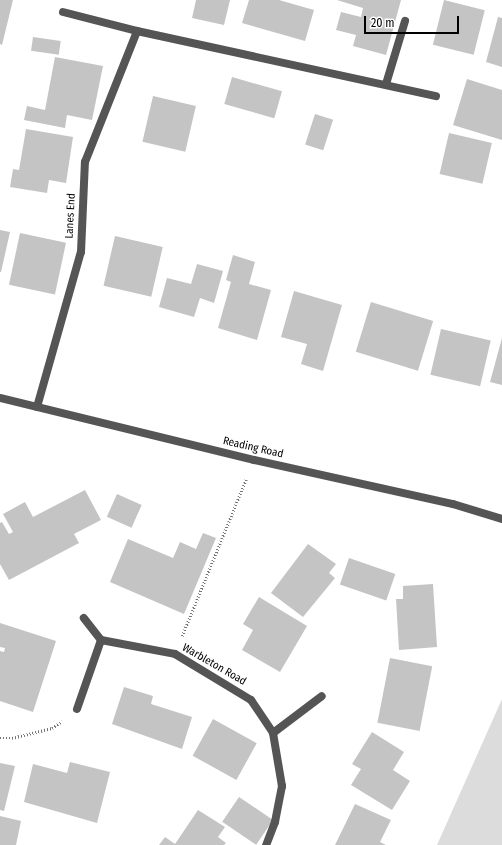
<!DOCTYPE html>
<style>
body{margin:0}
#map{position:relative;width:502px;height:845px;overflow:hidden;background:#fff;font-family:"Fira Sans Condensed",sans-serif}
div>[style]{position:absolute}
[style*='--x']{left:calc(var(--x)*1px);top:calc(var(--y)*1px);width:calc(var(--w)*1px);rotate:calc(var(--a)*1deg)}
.green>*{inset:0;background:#dcdcdc}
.building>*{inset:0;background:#c4c4c4;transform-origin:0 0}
.path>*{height:2.5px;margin-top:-1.25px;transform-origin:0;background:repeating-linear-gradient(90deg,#777 0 1px,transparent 0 3px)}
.street>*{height:8px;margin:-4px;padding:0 4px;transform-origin:4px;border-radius:4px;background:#555}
span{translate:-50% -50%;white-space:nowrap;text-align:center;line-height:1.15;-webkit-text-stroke:3.5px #fff;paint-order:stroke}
.street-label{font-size:11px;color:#000}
.scale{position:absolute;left:364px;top:16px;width:95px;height:18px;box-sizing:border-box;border:2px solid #000;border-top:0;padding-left:5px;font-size:12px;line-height:14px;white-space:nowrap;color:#000;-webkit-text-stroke:3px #fff;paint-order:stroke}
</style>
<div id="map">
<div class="green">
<i style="clip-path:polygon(502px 699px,502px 845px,437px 845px)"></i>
</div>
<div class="building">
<i style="clip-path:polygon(0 0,13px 0,2px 45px,0 44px)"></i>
<i style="clip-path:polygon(196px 0,230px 0,224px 25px,192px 18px)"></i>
<i style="clip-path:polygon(249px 0,279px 0,314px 10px,305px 41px,242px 23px)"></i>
<i style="clip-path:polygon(337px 0,401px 0,386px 55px,353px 46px,356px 35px,336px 30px,341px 12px,361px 17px,363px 8px)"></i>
<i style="left:444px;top:0;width:42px;height:46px;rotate:14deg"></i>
<i style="clip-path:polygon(498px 17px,502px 18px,502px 67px,486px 62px)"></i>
<i style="left:33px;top:37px;width:28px;height:14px;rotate:8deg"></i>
<i style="clip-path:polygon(55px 57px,103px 66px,92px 120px,67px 115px,65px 128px,24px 120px,27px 106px,45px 110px)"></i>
<i style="left:232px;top:77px;width:52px;height:28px;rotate:16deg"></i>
<i style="clip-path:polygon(467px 79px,502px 90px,502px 140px,453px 125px)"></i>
<i style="left:153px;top:96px;width:44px;height:47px;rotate:13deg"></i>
<i style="left:315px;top:114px;width:19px;height:32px;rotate:18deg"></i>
<i style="clip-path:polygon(26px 129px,73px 137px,66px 183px,49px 180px,47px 193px,10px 187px,13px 169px,19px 170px)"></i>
<i style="left:449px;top:133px;width:44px;height:42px;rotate:13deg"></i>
<i style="clip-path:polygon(0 230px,10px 232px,1px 272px,0 272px)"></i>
<i style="left:20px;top:233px;width:47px;height:53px;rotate:12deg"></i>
<i style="left:115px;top:236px;width:49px;height:51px;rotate:13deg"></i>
<i style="clip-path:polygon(233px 255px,255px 262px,249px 284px,271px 290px,257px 340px,218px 328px,231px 282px,226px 280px)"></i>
<i style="clip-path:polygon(197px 264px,223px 271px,214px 303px,200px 298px,194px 317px,159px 307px,167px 278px,191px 284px)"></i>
<i style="clip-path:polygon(294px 291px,342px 305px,323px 371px,301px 364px,307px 344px,281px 337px)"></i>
<i style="left:371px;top:302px;width:65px;height:52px;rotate:17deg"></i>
<i style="left:441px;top:329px;width:51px;height:47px;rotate:13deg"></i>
<i style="clip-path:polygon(502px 338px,502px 385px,490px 382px)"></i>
<i style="clip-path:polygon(85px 490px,101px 520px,74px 534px,79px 543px,9px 580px,0 564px,0 523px,2px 522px,9px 534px,13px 532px,3px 514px,25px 502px,33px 517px)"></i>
<i style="left:117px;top:494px;width:27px;height:25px;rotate:24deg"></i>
<i style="clip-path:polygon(203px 533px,216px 538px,184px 614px,110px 582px,128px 539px,173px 558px,180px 542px,196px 549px)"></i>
<i style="clip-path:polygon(308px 544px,336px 564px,329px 573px,335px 578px,303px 617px,271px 593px)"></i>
<i style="left:349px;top:558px;width:49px;height:28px;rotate:19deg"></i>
<i style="clip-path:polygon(433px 584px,437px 647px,399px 650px,396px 599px,403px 599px,403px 586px)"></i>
<i style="clip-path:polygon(259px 597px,307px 626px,280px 672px,242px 650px,253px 630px,243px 624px)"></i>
<i style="clip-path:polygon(0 623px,56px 641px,33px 712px,0 701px,0 651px,4px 652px,5px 648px,0 647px)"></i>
<i style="left:390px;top:658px;width:43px;height:66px;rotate:11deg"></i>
<i style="clip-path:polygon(124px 687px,153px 696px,151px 704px,192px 717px,182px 749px,112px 724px)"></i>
<i style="left:213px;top:719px;width:50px;height:42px;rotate:29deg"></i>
<i style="clip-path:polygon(372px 732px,404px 752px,393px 770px,410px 781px,392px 810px,351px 785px,361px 769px,352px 764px)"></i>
<i style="clip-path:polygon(70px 762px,110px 772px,97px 823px,24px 802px,33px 764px,67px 773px)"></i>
<i style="clip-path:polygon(0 763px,15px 766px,4px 811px,0 810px)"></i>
<i style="left:239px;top:797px;width:41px;height:30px;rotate:34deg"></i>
<i style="clip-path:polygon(355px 804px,391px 820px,380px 842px,386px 845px,335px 845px)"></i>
<i style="clip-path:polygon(198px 810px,225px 827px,218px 837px,226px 843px,224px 845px,159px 845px,165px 837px,175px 844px)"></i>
<i style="clip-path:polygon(0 816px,21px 821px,16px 845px,0 845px)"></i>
</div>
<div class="path">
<i style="--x:182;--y:636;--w:170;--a:-67.8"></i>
<i style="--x:0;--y:738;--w:12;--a:0"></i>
<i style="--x:12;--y:738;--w:41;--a:-14"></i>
<i style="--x:52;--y:728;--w:12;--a:-35"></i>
</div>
<div class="street">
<i style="--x:63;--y:12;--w:76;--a:14.4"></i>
<i style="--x:137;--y:31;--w:306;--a:12.3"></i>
<i style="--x:386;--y:84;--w:66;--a:-73.2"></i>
<i style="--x:0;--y:398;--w:261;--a:13.7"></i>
<i style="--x:254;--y:460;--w:204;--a:12.5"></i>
<i style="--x:453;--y:504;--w:51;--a:17"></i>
<i style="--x:37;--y:407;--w:161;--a:-74.2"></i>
<i style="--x:81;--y:252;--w:90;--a:-87.5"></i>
<i style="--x:85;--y:162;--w:141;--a:-68.3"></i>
<i style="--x:101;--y:640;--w:75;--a:10.7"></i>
<i style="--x:175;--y:654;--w:89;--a:31.2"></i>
<i style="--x:251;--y:700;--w:40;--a:56"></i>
<i style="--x:273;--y:733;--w:54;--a:80.4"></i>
<i style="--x:282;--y:786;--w:37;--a:101"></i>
<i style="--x:275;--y:822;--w:25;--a:111"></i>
<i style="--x:77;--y:709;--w:73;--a:-70.8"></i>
<i style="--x:101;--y:640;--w:28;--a:-128"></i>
<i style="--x:273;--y:733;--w:61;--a:-37.1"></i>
</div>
<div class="street-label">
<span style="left:71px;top:216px;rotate:-87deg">Lanes End</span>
<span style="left:253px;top:448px;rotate:13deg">Reading Road</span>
<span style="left:214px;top:665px;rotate:30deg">Warbleton Road</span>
</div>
<div class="scale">20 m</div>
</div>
